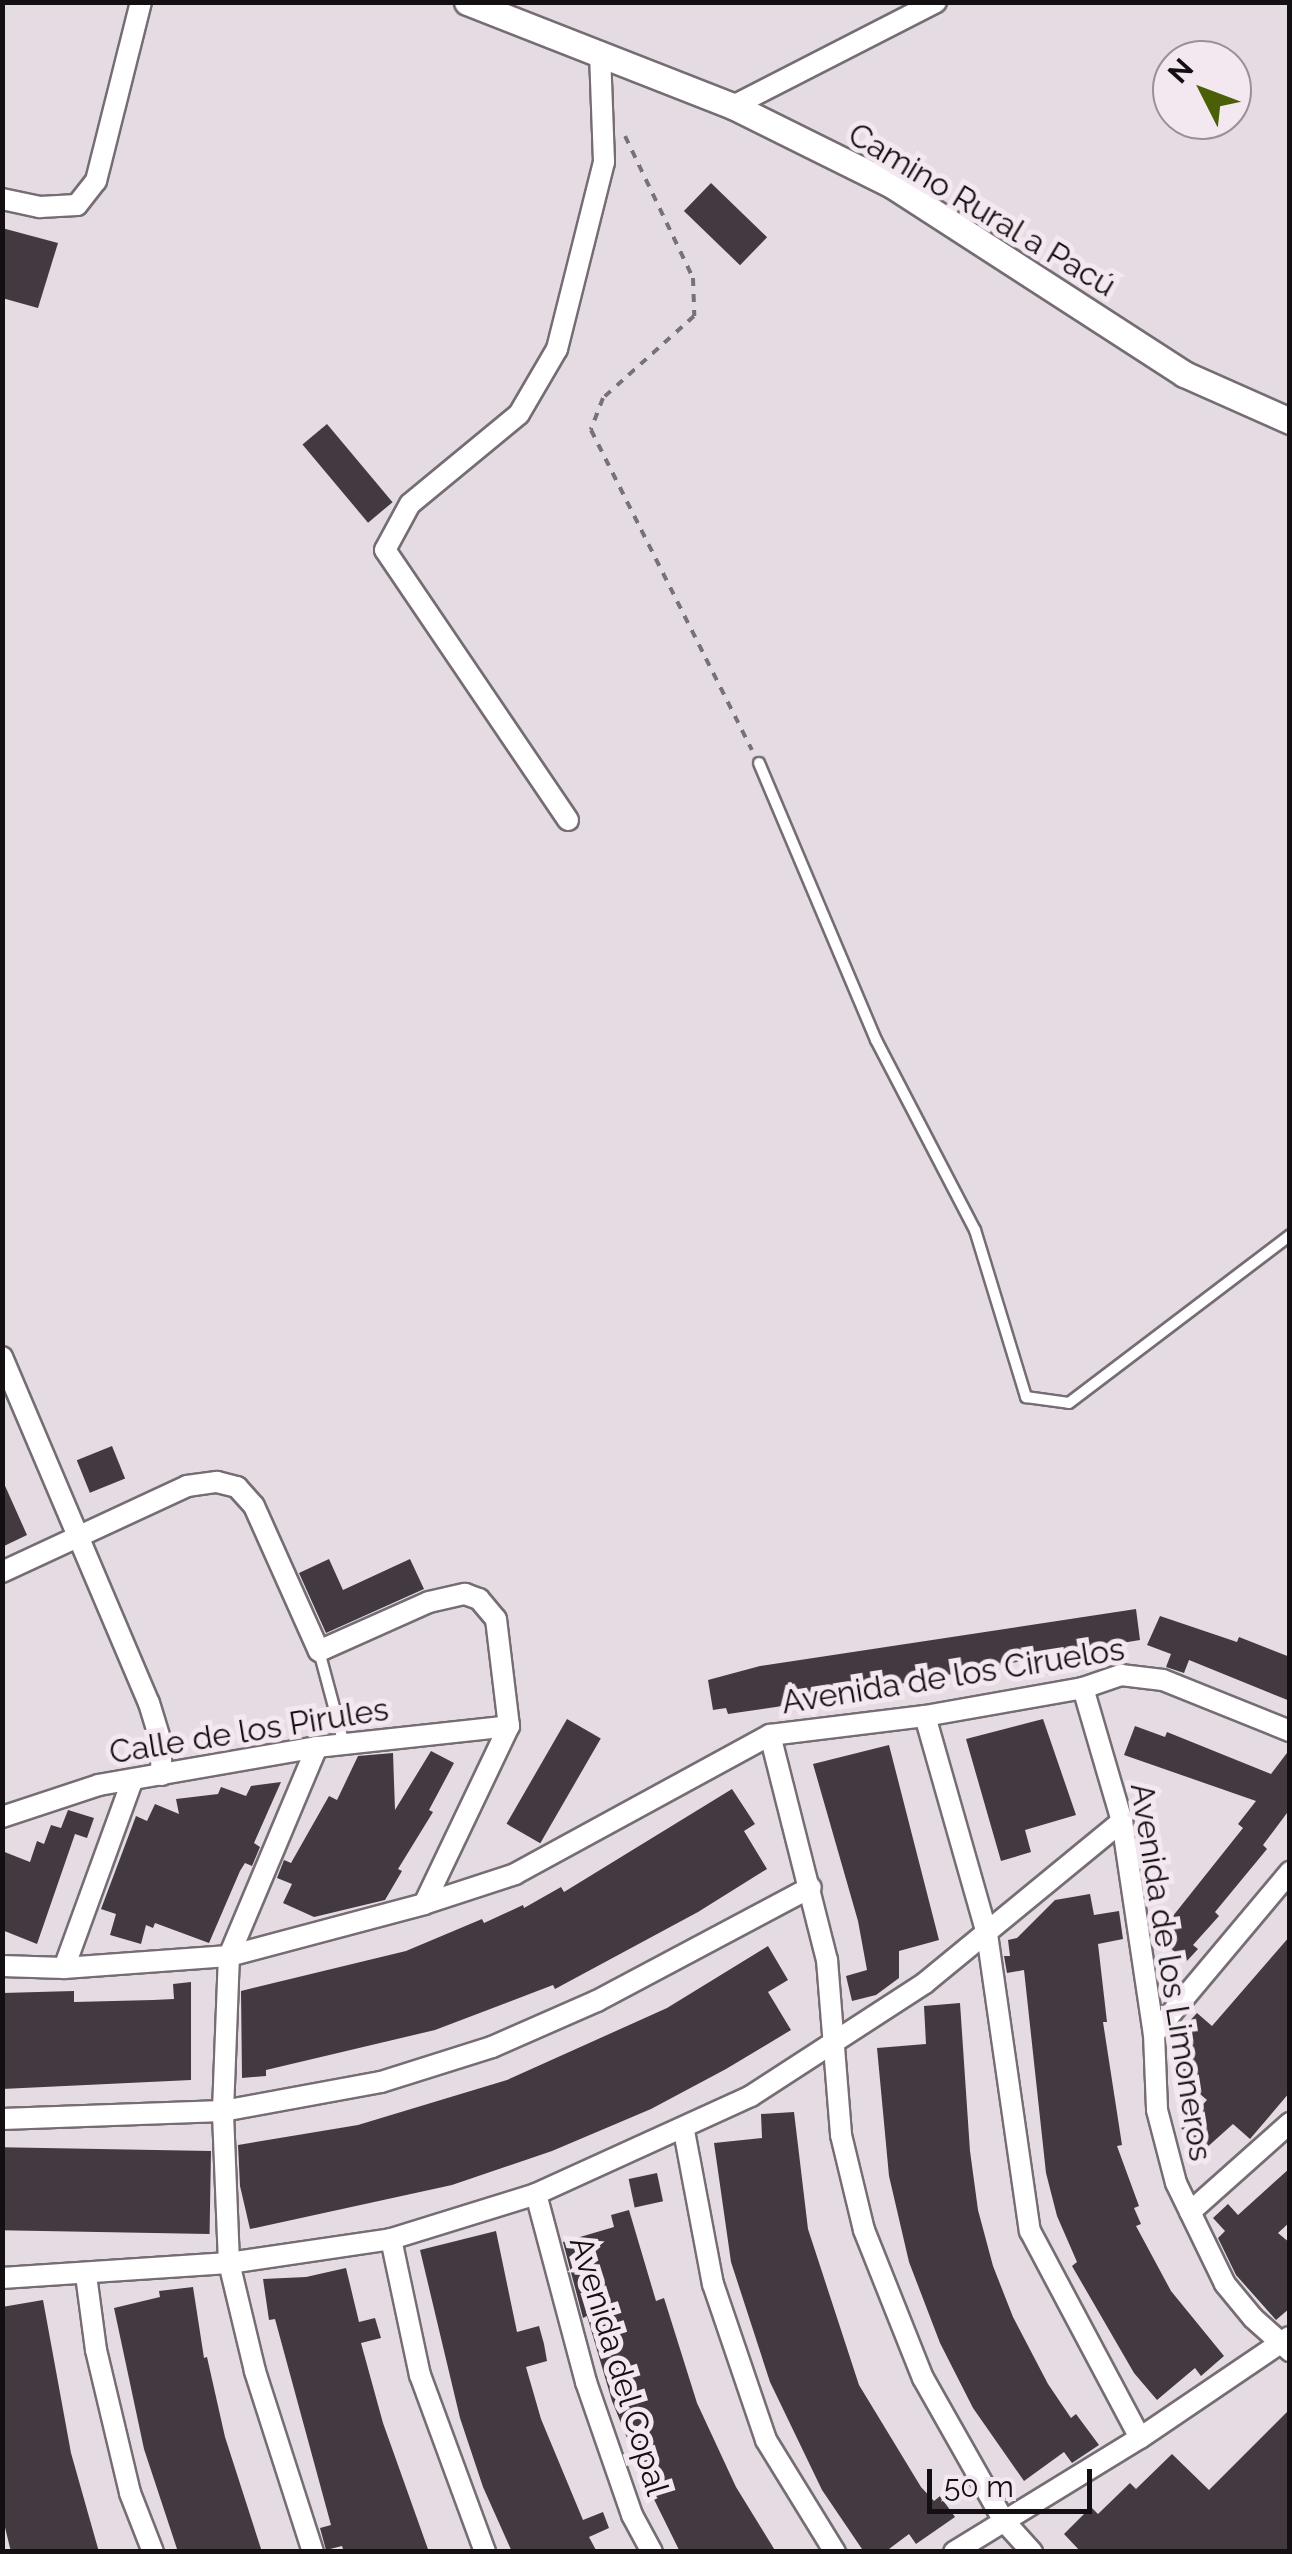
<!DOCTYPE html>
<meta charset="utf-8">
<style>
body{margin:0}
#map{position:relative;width:1292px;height:2554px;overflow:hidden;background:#e5dbe3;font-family:Raleway,sans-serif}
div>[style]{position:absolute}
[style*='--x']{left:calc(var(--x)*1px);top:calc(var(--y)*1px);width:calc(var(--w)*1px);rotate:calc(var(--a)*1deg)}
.building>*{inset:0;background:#433a41;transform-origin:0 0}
.path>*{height:4px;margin-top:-2px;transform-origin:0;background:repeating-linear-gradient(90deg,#787177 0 8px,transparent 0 16px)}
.roads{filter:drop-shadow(2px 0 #766d74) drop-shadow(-2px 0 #766d74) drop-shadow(0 2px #766d74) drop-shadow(0 -2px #766d74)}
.service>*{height:10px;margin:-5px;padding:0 5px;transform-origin:5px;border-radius:5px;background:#fff}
.minor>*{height:20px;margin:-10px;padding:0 10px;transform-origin:10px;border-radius:10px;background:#fff}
.tertiary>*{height:25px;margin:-12.5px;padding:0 12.5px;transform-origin:12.5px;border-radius:12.5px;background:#fff}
span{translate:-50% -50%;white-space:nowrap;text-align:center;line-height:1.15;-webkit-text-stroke:10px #f3e8f0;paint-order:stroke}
.street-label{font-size:32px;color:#130f12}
.frame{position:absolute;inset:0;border:5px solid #130f12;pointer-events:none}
.north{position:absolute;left:1152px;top:40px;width:100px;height:100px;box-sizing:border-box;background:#f3e8f0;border:2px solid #999197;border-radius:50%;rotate:312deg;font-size:28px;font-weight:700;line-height:40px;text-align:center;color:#130f12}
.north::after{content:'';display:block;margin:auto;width:35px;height:45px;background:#4a5f07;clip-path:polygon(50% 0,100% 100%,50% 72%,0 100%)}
.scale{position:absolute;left:927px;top:2469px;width:165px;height:45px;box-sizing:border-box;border:5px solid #130f12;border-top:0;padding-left:12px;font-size:30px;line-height:35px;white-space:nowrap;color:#130f12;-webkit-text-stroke:8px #f3e8f0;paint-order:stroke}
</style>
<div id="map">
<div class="building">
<i style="left:711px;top:183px;width:78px;height:39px;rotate:44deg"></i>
<i style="clip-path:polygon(2px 228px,58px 243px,38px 308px,2px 298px)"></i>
<i style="left:327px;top:424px;width:102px;height:32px;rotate:50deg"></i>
<i style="left:112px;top:1446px;width:35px;height:38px;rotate:68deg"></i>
<i style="clip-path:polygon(2px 1479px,27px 1535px,2px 1547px)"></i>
<i style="clip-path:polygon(329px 1559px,343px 1590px,410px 1559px,424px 1589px,326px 1633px,299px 1573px)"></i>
<i style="clip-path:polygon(1136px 1609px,1140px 1640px,1061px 1653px,1064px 1672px,1047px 1675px,1044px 1657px,776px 1707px,728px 1714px,726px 1708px,713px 1710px,708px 1680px,760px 1666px)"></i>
<i style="clip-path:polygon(1160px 1616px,1237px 1642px,1239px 1637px,1290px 1657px,1290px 1701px,1189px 1660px,1184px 1673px,1166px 1667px,1171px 1654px,1147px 1645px)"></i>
<i style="left:567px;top:1719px;width:39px;height:121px;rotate:30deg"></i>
<i style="clip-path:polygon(1043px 1719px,1076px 1815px,1025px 1830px,1031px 1852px,1001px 1861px,966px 1739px)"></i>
<i style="clip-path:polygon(1135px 1726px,1165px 1737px,1167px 1732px,1271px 1774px,1290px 1749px,1290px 1809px,1263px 1845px,1267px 1849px,1215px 1912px,1219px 1916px,1193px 1945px,1198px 1949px,1186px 1962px,1157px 1936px,1243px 1828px,1238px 1824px,1256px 1801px,1124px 1755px)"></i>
<i style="clip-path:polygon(889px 1745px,939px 1940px,899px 1951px,899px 1978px,876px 1995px,852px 2001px,846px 1976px,867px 1970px,858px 1921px,813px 1764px)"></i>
<i style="clip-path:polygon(431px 1751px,454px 1763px,429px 1810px,433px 1812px,398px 1869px,402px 1871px,385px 1900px,314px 1917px,283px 1903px,292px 1884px,277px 1878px,284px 1860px,291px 1863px,329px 1796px,337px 1800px,358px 1756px,393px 1753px,395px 1810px)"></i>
<i style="clip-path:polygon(281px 1782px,254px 1843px,260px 1847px,252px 1866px,245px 1863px,240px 1871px,209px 1943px,155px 1923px,153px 1928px,146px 1925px,141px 1944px,110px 1935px,116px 1914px,101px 1909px,136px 1816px,147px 1821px,155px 1804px,179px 1814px,176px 1799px,218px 1794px,221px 1787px,246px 1796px,251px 1786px)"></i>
<i style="clip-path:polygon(732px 1789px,755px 1824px,744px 1831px,767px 1869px,698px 1912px,555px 1989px,553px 1985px,435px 2030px,266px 2070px,266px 2076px,242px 2078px,241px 1991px,406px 1951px,482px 1919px,484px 1923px,523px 1905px,524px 1908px,561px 1887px,564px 1892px)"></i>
<i style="clip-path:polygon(68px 1810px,94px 1818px,87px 1838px,75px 1834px,37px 1944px,2px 1930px,2px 1851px,30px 1862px,37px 1841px,44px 1844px,51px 1825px,61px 1828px)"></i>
<i style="clip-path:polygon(1090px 1894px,1094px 1915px,1119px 1911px,1123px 1939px,1098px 1944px,1107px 2022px,1103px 2022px,1122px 2145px,1117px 2146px,1139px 2206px,1134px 2208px,1141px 2224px,1136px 2226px,1171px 2291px,1224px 2356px,1201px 2376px,1195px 2368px,1157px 2400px,1134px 2373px,1072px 2266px,1077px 2262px,1057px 2216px,1046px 2173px,1024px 1970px,1007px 1973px,1004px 1956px,1010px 1956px,1008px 1940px,1017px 1938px,1055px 1900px)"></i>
<i style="clip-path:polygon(1290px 1936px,1290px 2092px,1250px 2139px,1233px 2124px,1204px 2150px,1181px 2128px,1207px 2100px,1172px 2070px,1186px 2055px,1171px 2042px,1197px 2013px,1212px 2026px)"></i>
<i style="clip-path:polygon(768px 1946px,788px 1980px,768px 1992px,791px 2030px,726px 2069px,651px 2109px,552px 2151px,452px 2185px,250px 2229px,240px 2186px,238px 2145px,358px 2125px,507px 2080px,667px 2008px)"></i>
<i style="clip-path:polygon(191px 1982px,191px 2080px,2px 2089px,2px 1993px,74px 1991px,74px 2002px,153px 2000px,174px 1999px,173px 1984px)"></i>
<i style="clip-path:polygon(960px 2003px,970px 2151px,978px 2210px,993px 2266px,1013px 2317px,1048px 2384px,1071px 2418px,1076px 2414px,1099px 2445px,1072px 2463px,1064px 2452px,1024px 2481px,973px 2408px,940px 2343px,909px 2262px,889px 2176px,877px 2048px,926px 2044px,924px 2006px)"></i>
<i style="clip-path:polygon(794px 2112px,808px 2229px,859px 2385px,921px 2487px,934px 2501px,940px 2496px,955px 2517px,916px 2544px,909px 2534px,885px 2552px,864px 2552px,822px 2490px,770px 2382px,731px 2262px,714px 2143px,762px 2138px,761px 2114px)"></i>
<i style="left:211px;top:2151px;width:83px;height:209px;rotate:91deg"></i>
<i style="clip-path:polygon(1290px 2168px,1290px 2222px,1278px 2233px,1290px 2243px,1290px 2308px,1276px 2320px,1236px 2275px,1218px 2238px,1225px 2231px,1213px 2218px,1228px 2204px,1238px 2215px)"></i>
<i style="left:657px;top:2173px;width:29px;height:29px;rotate:78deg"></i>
<i style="clip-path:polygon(629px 2210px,656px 2301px,664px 2298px,697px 2403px,736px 2487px,776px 2552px,680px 2552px,643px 2477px,612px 2401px,587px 2316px,583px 2318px,563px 2242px,614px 2227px,611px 2215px)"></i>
<i style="clip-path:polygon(496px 2231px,517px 2332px,539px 2326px,544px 2344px,547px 2361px,526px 2367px,541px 2419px,583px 2520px,603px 2512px,609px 2528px,589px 2537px,597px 2552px,512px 2552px,483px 2487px,460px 2418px,420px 2250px)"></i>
<i style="clip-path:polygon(346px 2268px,359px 2322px,375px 2318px,381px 2338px,361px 2343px,383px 2423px,429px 2552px,344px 2552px,342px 2546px,326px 2550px,320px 2528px,331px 2525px,275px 2319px,269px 2320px,263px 2279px,306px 2277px)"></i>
<i style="clip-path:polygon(193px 2287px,204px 2358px,207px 2357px,225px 2437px,262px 2552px,178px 2552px,144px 2449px,114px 2308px,160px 2297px,159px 2291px)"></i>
<i style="clip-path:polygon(43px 2300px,71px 2453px,99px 2552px,11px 2552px,2px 2515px,2px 2307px)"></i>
<i style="clip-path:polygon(1290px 2409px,1290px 2552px,1081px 2552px,1064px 2534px,1091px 2507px,1098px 2514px,1130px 2483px,1136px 2489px,1172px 2454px,1209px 2490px)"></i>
</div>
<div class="path">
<i style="--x:625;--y:136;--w:157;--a:64.4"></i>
<i style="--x:693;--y:278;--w:38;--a:88"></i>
<i style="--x:694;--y:316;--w:122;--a:138"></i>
<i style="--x:603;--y:398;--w:34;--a:111"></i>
<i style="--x:591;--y:430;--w:358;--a:63.3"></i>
</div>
<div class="roads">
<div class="service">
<i style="--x:759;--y:763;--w:301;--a:67.1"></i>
<i style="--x:876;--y:1040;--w:214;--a:62.5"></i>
<i style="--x:975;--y:1230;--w:175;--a:73"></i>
<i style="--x:1026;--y:1397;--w:43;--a:7.9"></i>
<i style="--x:1069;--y:1403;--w:278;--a:-37.2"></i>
<i style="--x:319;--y:1651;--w:96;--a:75"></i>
</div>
<div class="minor">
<i style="--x:733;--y:106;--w:228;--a:-27.1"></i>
<i style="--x:2;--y:199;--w:39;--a:12"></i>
<i style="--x:40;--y:207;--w:37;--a:-3"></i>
<i style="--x:77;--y:205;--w:31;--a:-52"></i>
<i style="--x:96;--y:181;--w:185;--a:-75.9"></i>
<i style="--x:568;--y:820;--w:326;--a:-124.1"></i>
<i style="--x:385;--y:550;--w:52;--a:-61.5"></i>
<i style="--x:410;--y:504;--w:141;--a:-39.5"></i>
<i style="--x:519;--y:414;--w:75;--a:-59.7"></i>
<i style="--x:557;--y:349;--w:193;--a:-75.9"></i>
<i style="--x:604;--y:162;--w:110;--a:-92.1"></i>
<i style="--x:2;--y:1357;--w:376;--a:67"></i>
<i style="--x:149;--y:1703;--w:39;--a:73"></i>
<i style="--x:160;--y:1740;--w:35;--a:87"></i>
<i style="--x:2;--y:1572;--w:204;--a:-24.9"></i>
<i style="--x:187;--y:1486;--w:30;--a:-8"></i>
<i style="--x:217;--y:1482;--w:21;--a:14"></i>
<i style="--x:237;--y:1487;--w:25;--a:48"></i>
<i style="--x:254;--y:1506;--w:159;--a:65.9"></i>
<i style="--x:319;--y:1651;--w:120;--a:-24"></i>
<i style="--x:429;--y:1602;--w:37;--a:-13"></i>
<i style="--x:465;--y:1594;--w:15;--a:20"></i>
<i style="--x:479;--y:1599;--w:26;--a:50"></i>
<i style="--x:496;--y:1619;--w:108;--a:83.1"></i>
<i style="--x:509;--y:1726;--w:197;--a:115.5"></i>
<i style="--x:1083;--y:1688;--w:139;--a:73.7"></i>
<i style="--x:1122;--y:1821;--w:215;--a:81.5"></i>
<i style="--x:1154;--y:2034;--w:76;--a:87.7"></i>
<i style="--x:1157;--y:2110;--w:75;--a:75.4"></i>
<i style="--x:1176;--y:2183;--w:112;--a:64.1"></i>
<i style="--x:1225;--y:2284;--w:44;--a:50.5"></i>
<i style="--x:1253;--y:2318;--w:50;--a:41.7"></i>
<i style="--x:925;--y:1716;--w:227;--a:74.1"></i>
<i style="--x:987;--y:1934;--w:300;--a:81.8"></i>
<i style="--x:1030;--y:2231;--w:234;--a:62"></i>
<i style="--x:770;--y:1735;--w:232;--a:75.8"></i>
<i style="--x:827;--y:1960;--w:176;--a:85.4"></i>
<i style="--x:841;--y:2135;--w:98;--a:76.4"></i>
<i style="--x:864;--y:2230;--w:159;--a:68.3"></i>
<i style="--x:923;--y:2378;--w:164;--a:60.5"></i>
<i style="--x:1004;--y:2521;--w:42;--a:47.9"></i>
<i style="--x:2;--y:1817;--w:102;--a:-18.3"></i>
<i style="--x:99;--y:1785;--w:221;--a:-9.9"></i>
<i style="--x:317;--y:1747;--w:193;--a:-6.2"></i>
<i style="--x:2;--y:1966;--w:62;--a:1.8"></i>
<i style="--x:64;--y:1968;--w:165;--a:-4.2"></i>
<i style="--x:229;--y:1956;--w:202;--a:-14.9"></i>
<i style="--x:424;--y:1904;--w:96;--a:-18.2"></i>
<i style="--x:515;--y:1874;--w:290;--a:-28.6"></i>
<i style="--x:770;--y:1735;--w:156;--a:-7"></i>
<i style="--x:925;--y:1716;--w:160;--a:-10"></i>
<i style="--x:1083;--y:1688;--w:40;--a:-18.9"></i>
<i style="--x:1121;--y:1675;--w:42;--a:6.8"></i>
<i style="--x:1163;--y:1680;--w:137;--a:21.9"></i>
<i style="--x:64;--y:1968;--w:199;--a:-70"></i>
<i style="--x:1154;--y:2034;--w:212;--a:-50"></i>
<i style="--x:2;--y:2119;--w:221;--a:-2.1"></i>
<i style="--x:223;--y:2111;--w:161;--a:-10.4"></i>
<i style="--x:381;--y:2082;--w:116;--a:-17.5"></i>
<i style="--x:492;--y:2047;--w:115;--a:-23.7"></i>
<i style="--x:597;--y:2001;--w:242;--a:-28"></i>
<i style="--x:684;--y:2131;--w:156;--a:79.3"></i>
<i style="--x:713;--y:2284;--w:165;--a:71.2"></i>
<i style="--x:766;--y:2440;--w:132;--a:58.4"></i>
<i style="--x:536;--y:2194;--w:195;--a:75.1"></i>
<i style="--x:586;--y:2382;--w:141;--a:70.9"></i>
<i style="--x:632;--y:2515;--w:42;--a:61.6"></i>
<i style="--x:1190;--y:2212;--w:134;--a:-41.7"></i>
<i style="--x:391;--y:2239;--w:139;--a:78"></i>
<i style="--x:420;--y:2375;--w:189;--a:69.8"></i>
<i style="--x:86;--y:2275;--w:76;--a:82.4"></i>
<i style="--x:96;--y:2350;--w:147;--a:76.6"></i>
<i style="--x:130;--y:2493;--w:63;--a:68.7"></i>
<i style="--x:2;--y:2278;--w:227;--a:-3.8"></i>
<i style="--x:229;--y:2263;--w:164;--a:-8.4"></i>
<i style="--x:391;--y:2239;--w:152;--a:-17.2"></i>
<i style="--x:536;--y:2194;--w:236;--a:-24.5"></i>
<i style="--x:751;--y:2096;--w:207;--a:-33"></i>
<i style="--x:925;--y:1983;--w:255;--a:-39.4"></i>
<i style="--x:313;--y:2552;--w:190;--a:-107.8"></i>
<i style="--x:255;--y:2371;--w:111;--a:-103.5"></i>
<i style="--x:229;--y:2263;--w:152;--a:-92.3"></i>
<i style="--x:223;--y:2111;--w:155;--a:-87.8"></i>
<i style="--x:229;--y:1956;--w:227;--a:-67.2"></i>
<i style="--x:954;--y:2552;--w:218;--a:-31.5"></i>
<i style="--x:1140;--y:2438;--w:180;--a:-34.1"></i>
</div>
<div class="tertiary">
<i style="--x:467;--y:2;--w:286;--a:21.4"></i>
<i style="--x:733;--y:106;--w:178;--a:26.4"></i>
<i style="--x:892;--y:185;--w:348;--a:32.9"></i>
<i style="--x:1184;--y:374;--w:116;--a:23.9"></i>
</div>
</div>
<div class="street-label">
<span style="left:982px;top:210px;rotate:31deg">Camino Rural a Pacú</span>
<span style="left:953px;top:1676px;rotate:-9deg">Avenida de los Ciruelos</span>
<span style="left:249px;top:1731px;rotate:-9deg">Calle de los Pirules</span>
<span style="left:1171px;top:1972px;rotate:81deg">Avenida de los Limoneros</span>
<span style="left:619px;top:2366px;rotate:73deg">Avenida del Copal</span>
</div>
<div class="frame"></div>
<div class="north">N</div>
<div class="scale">50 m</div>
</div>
